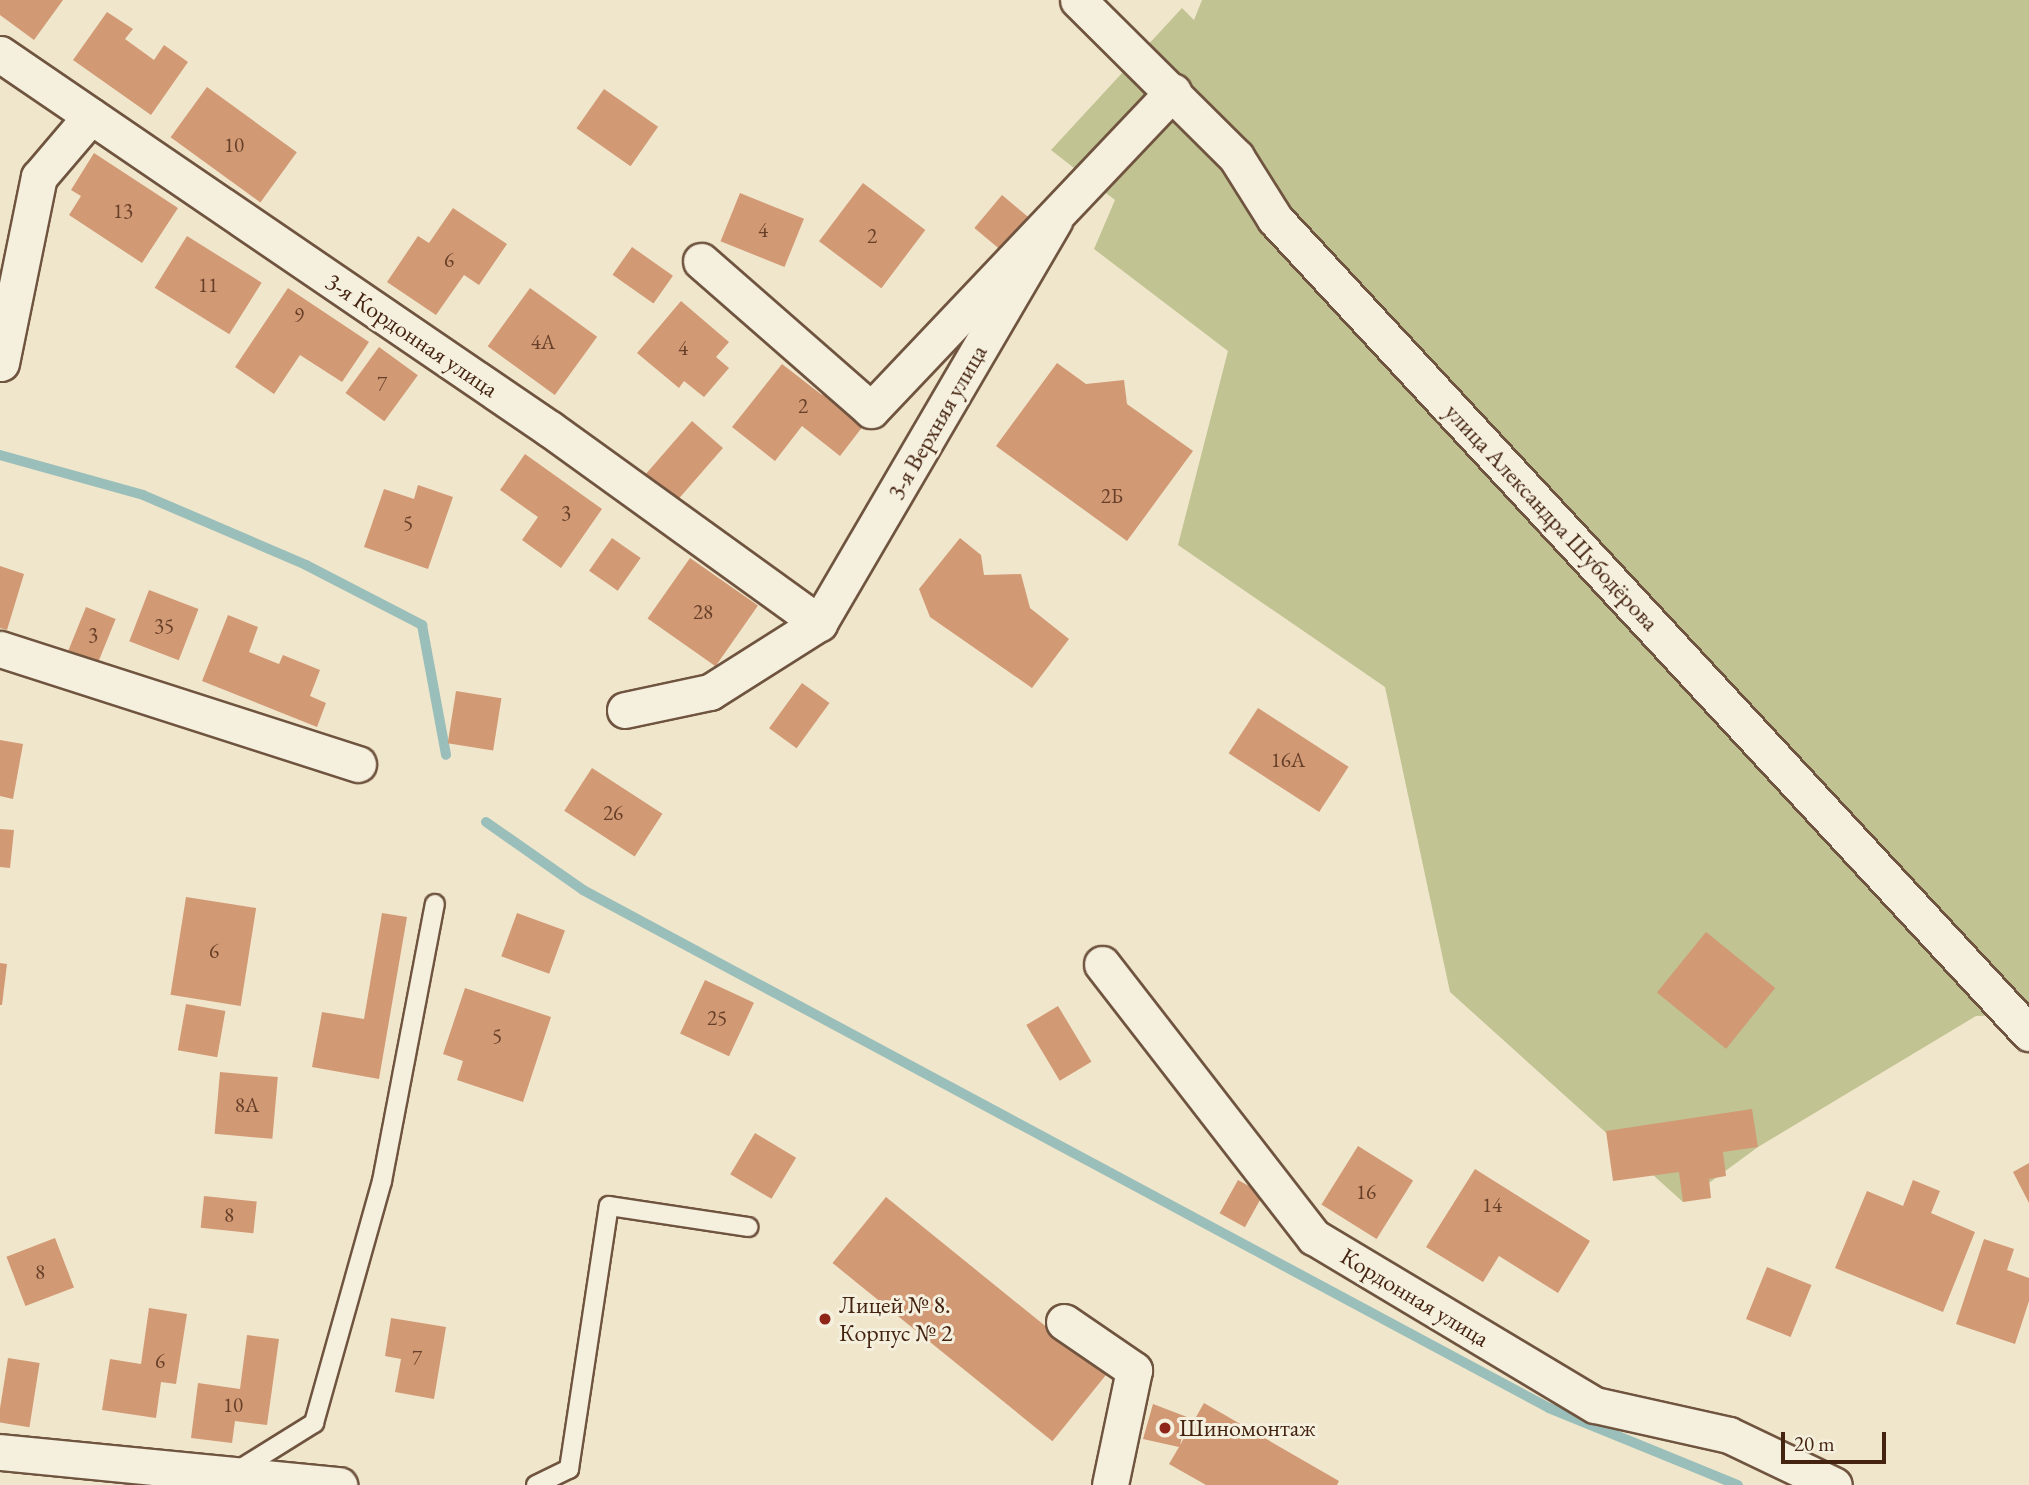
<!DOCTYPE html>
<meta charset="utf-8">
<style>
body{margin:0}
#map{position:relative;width:2029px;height:1485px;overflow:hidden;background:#f0e6cc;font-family:"EB Garamond",serif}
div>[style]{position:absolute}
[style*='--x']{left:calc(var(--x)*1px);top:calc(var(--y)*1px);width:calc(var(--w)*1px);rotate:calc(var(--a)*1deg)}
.green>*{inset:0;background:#c1c392}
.stream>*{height:10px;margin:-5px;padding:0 5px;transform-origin:5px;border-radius:5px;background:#9abfba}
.building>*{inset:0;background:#d29975;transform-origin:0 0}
.roads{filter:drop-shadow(2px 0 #6f543f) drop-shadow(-2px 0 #6f543f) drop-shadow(0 2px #6f543f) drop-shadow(0 -2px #6f543f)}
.service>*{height:18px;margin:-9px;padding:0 9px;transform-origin:9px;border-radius:9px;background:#f5efde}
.minor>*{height:35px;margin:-17.5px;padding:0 17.5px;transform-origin:17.5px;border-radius:17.5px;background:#f5efde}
.dots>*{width:19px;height:19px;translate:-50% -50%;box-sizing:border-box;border:4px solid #f5efde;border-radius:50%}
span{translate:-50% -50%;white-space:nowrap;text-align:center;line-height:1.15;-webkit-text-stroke:6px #f5efde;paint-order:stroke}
.number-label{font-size:21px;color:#684029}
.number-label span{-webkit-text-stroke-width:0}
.street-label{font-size:24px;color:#442310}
.poi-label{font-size:24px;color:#442310}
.left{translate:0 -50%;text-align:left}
.scale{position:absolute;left:1781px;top:1432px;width:105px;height:32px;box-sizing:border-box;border:4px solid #442310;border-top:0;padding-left:9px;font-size:21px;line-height:24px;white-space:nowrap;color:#442310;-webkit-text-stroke:5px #f5efde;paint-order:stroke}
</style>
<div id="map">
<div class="green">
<i style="clip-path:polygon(1202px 0,2029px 0,2029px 1033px,2014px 1015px,1976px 1016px,1758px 1147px,1683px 1202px,1450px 992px,1385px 687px,1178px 545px,1228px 351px,1094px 249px,1115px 200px,1051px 150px,1182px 8px,1194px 20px)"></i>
</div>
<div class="stream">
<i style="--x:0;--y:455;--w:148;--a:15.6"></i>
<i style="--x:143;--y:495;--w:177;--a:23.2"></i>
<i style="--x:306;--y:565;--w:131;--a:27.3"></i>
<i style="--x:422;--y:625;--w:132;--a:79.5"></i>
<i style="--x:486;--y:822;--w:118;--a:35"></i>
<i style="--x:583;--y:890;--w:1096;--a:28.2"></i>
<i style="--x:1549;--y:1408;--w:204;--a:22.2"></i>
</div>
<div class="building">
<i style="clip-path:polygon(0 0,63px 0,34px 40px,0 15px)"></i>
<i style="clip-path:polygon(107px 12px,133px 29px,125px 39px,154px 60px,164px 45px,188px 62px,151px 115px,73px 60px)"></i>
<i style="left:207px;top:87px;width:111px;height:62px;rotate:36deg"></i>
<i style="left:604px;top:89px;width:66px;height:48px;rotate:35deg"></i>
<i style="clip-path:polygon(94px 153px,178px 208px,142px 263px,69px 215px,81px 196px,71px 190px)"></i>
<i style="left:863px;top:183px;width:78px;height:73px;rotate:37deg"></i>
<i style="left:740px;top:193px;width:69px;height:52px;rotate:22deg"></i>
<i style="left:1002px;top:195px;width:43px;height:43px;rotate:40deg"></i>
<i style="clip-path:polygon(453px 208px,507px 244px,479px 285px,464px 275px,436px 315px,387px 282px,418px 236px,429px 243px)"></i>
<i style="left:187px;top:236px;width:88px;height:61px;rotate:32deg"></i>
<i style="left:632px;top:247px;width:50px;height:34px;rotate:35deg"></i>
<i style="clip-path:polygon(288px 288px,369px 342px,342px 382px,300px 355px,274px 394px,235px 367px)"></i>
<i style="left:530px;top:288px;width:83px;height:72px;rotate:36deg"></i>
<i style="clip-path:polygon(681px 301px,729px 342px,716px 357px,729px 368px,704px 397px,684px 381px,679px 388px,637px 353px)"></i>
<i style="left:379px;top:347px;width:48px;height:57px;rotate:36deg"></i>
<i style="clip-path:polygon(1057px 363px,1086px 384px,1124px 380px,1127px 404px,1193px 451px,1127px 541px,996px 446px)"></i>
<i style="clip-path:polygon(782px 364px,822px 395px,829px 385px,870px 417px,840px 456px,802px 426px,775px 461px,732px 427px)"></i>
<i style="left:692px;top:421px;width:41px;height:72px;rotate:41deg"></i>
<i style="clip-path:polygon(525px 454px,602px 509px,561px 568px,522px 540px,538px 517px,500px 490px)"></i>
<i style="clip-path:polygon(418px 485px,453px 497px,428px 569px,364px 547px,384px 489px,414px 499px)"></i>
<i style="left:612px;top:538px;width:35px;height:40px;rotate:35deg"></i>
<i style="clip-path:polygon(960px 538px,981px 555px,984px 575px,1021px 574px,1030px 608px,1069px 639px,1032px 688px,930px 617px,919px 589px)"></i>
<i style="left:690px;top:558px;width:83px;height:74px;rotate:35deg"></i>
<i style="clip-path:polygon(0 566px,24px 574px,7px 630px,0 628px)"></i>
<i style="left:149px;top:590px;width:53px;height:55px;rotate:21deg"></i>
<i style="left:86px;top:607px;width:32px;height:47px;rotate:22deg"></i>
<i style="clip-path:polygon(228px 615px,258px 627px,249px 652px,279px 664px,283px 655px,320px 670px,310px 696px,326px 703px,317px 727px,202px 681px)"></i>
<i style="left:802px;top:683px;width:34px;height:56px;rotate:36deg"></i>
<i style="left:456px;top:691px;width:46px;height:53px;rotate:9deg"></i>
<i style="left:1258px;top:708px;width:108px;height:54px;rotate:33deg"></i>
<i style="clip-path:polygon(0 740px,23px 744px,13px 799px,0 796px)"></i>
<i style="left:592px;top:768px;width:84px;height:51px;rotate:33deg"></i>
<i style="clip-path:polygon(0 829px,14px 830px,10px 868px,0 867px)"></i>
<i style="left:186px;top:897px;width:71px;height:99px;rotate:9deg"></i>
<i style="clip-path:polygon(382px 913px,407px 917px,379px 1079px,312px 1067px,322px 1012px,364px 1019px)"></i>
<i style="left:517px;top:913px;width:51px;height:46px;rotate:20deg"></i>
<i style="left:1706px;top:932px;width:89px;height:78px;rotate:39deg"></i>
<i style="clip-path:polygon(0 963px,7px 964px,2px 1005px,0 1005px)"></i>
<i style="left:705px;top:980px;width:54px;height:59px;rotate:25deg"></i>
<i style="clip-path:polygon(465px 988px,551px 1017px,523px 1102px,457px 1080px,463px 1061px,443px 1054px)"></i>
<i style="left:186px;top:1004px;width:40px;height:47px;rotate:10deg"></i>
<i style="left:1058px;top:1006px;width:65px;height:37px;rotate:59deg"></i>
<i style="left:220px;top:1072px;width:58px;height:62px;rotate:5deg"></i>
<i style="clip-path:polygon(1752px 1109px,1758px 1147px,1723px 1152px,1726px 1176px,1709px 1179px,1711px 1198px,1683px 1202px,1679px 1172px,1613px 1181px,1606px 1131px)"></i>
<i style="left:755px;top:1133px;width:48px;height:48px;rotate:31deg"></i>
<i style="left:1358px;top:1146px;width:65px;height:69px;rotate:32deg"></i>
<i style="clip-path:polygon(2029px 1163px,2029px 1203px,2013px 1172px)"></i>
<i style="clip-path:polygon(1475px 1169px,1590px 1241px,1558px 1293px,1499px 1256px,1483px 1282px,1426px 1247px)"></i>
<i style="left:1238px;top:1180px;width:29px;height:38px;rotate:29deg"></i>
<i style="clip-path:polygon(1913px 1180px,1940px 1191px,1931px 1213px,1975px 1232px,1943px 1312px,1835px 1268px,1867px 1191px,1903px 1206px)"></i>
<i style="left:204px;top:1196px;width:53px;height:32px;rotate:6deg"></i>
<i style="left:886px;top:1197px;width:283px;height:85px;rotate:39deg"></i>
<i style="left:55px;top:1238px;width:53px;height:52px;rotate:69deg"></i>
<i style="clip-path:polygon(1984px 1239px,2014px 1249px,2007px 1270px,2029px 1278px,2029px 1301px,2015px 1344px,1956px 1324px)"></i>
<i style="left:1767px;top:1267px;width:48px;height:56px;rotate:22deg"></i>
<i style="clip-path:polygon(149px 1308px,187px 1314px,176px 1384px,161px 1382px,156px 1418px,102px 1410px,110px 1359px,141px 1364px)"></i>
<i style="clip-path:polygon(391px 1318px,446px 1327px,434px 1399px,395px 1392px,401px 1359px,385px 1356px)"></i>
<i style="clip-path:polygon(247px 1335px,279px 1339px,267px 1425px,235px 1421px,232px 1443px,191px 1438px,198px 1383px,240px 1389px)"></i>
<i style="left:8px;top:1358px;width:32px;height:65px;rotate:9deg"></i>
<i style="clip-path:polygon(1204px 1403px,1339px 1481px,1337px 1485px,1206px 1485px,1169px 1464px,1179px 1447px,1143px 1439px,1153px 1404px,1187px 1417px,1180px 1445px)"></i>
</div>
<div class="roads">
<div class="service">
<i style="--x:237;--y:1471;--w:91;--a:-31.9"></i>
<i style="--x:314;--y:1423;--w:251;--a:-74.3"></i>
<i style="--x:382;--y:1181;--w:282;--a:-79.2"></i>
<i style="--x:536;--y:1485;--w:37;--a:-26"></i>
<i style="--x:569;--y:1469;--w:266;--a:-81.4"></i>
<i style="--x:609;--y:1206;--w:141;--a:8.6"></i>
</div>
<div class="minor">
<i style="--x:1078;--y:0;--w:223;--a:44.8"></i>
<i style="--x:1236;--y:157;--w:73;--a:57.8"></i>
<i style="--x:1275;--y:219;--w:1110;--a:47.19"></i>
<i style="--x:0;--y:54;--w:666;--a:34.29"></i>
<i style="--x:550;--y:429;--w:332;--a:35.8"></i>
<i style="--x:701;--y:261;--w:226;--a:41.2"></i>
<i style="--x:871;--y:410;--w:439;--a:-46.5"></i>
<i style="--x:1;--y:363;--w:190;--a:-78.5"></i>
<i style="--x:39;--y:177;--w:80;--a:-49.6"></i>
<i style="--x:0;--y:649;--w:376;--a:17.8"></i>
<i style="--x:625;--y:710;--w:87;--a:-12"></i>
<i style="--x:710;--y:692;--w:129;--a:-32.3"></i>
<i style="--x:819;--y:623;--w:466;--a:-59.7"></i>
<i style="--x:1102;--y:964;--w:346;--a:52.2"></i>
<i style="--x:1314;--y:1237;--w:327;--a:30.9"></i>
<i style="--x:1595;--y:1405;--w:137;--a:12.6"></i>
<i style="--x:1729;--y:1435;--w:116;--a:25.5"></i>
<i style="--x:1064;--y:1322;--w:85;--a:34.4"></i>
<i style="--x:1134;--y:1370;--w:117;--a:101.8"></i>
<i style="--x:0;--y:1452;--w:341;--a:5.6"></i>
</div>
</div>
<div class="dots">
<i style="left:825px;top:1319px;background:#8f2418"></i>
<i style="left:1165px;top:1428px;background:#8f2418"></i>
</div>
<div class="number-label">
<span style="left:234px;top:145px">10</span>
<span style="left:123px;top:211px">13</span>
<span style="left:763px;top:230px">4</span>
<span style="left:872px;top:236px">2</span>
<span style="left:449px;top:260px">6</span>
<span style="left:208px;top:285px">11</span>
<span style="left:299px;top:315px">9</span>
<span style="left:543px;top:342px">4А</span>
<span style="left:683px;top:348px">4</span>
<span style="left:382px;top:384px">7</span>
<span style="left:803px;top:406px">2</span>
<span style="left:1112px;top:496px">2Б</span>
<span style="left:566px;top:513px">3</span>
<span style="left:408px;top:523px">5</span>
<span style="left:703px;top:612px">28</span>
<span style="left:164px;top:626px">35</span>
<span style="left:93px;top:635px">3</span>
<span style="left:1288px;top:760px">16А</span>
<span style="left:613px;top:813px">26</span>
<span style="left:214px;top:951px">6</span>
<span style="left:717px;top:1018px">25</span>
<span style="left:497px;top:1036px">5</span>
<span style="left:247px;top:1105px">8А</span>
<span style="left:1366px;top:1192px">16</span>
<span style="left:1492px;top:1205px">14</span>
<span style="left:229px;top:1215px">8</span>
<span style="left:40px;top:1272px">8</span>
<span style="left:417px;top:1358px">7</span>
<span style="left:160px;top:1361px">6</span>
<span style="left:233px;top:1405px">10</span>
</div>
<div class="street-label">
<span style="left:412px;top:335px;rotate:34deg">3-я Кордонная улица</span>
<span style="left:937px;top:422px;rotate:-60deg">3-я Верхняя улица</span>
<span style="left:1552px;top:517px;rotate:47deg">улица Александра Шубодёрова</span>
<span style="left:1415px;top:1297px;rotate:31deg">Кордонная улица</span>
</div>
<div class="poi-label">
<span class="left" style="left:839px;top:1319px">Лицей № 8.<br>Корпус № 2</span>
<span class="left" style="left:1179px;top:1428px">Шиномонтаж</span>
</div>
<div class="scale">20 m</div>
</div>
